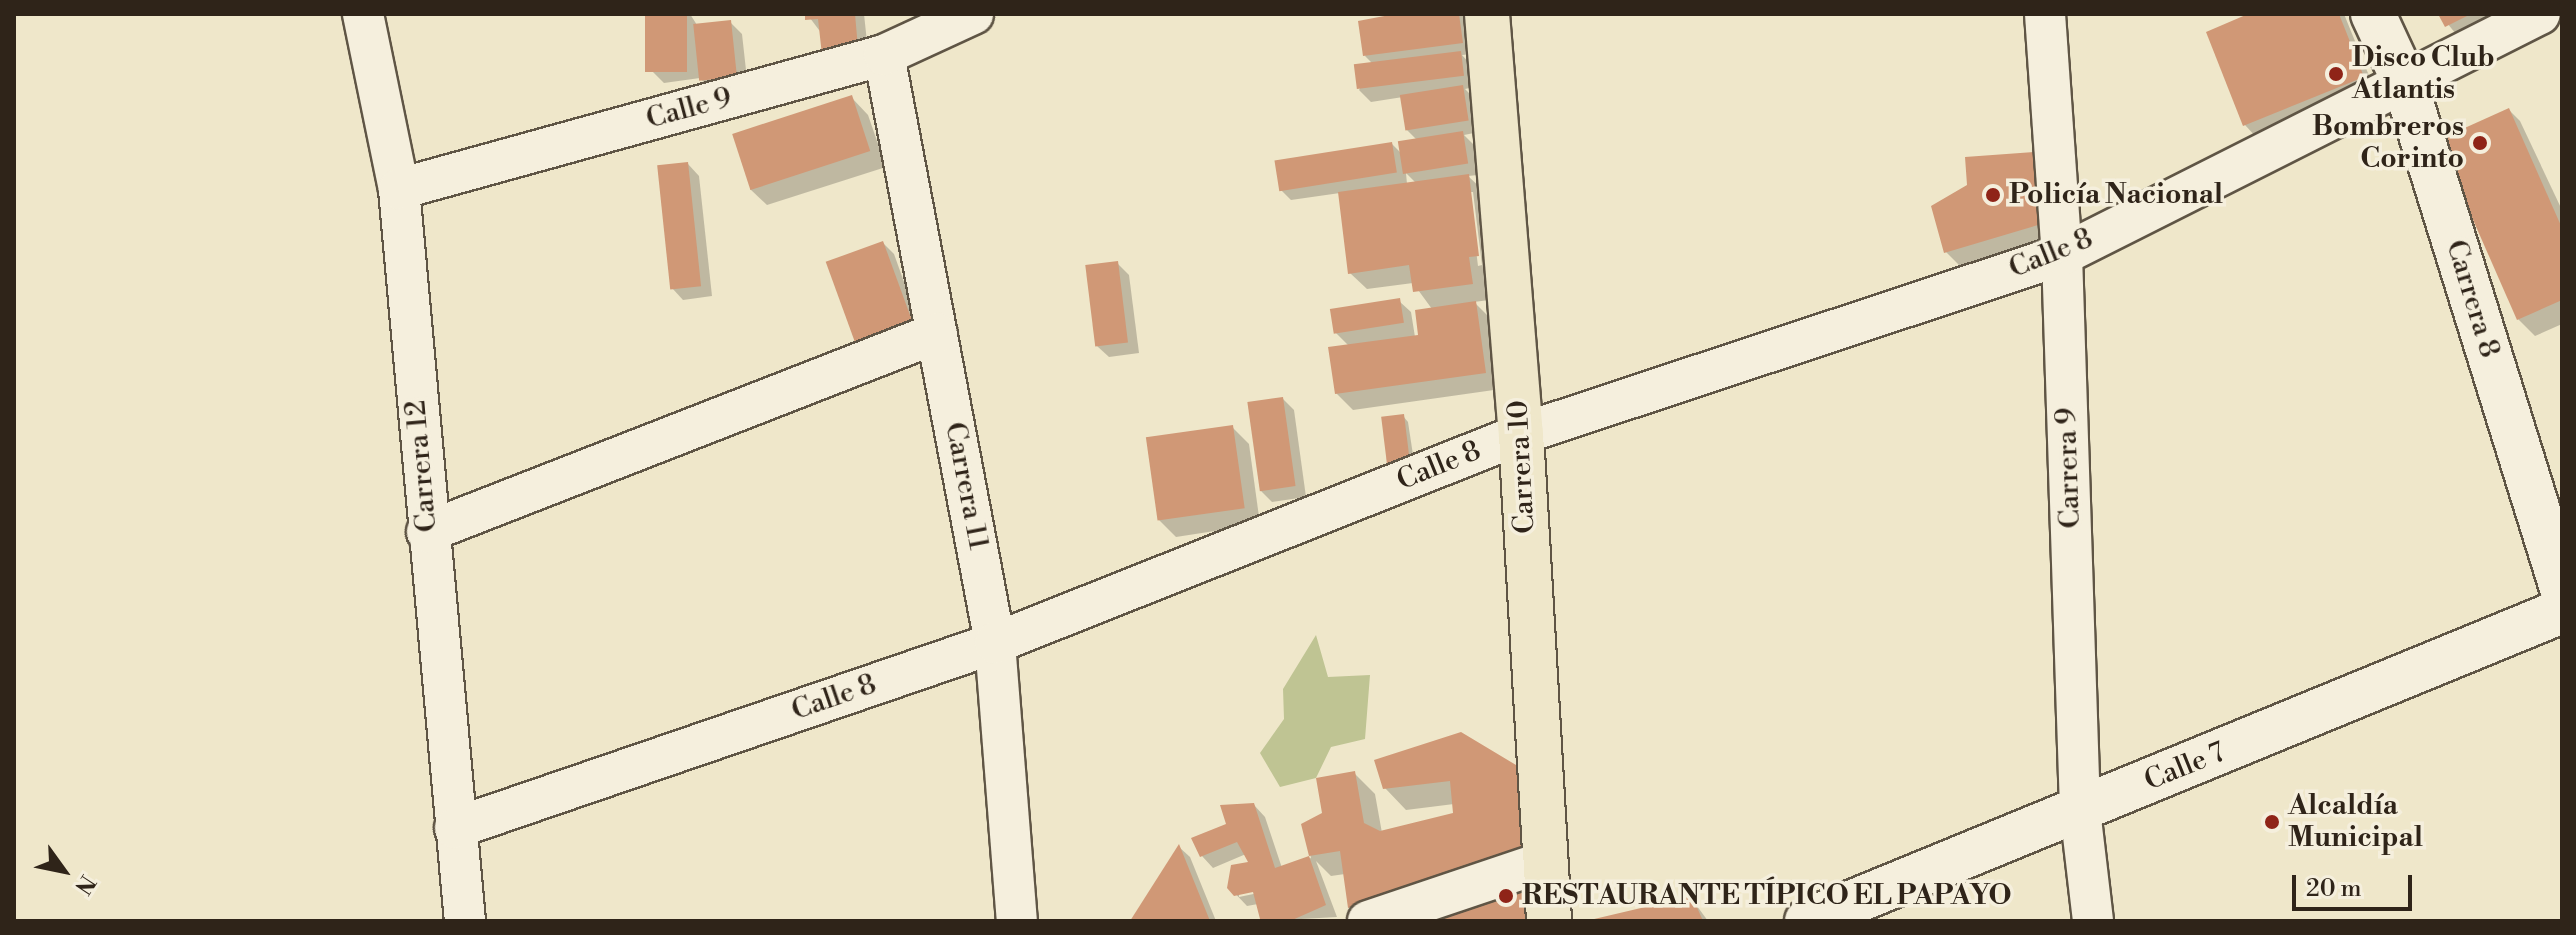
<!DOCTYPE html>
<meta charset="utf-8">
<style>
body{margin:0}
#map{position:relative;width:2576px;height:935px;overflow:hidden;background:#efe7ca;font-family:"Libre Bodoni",serif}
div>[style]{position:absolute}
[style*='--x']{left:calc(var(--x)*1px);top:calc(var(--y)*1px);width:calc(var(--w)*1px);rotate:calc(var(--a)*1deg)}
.green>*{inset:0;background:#bfc493}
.shadow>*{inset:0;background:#0003}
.building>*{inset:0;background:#d09876;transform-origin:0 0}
.roads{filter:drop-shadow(2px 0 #5f5545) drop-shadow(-2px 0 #5f5545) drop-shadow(0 2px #5f5545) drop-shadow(0 -2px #5f5545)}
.minor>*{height:40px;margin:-20px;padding:0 20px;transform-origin:20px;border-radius:20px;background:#f5efdd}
.tertiary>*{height:44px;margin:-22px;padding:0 22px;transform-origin:22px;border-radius:22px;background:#f5efdd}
.primary>*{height:44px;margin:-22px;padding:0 22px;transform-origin:22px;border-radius:22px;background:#efe7ca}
.dots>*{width:22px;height:22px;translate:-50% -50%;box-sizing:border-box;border:4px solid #f5efdd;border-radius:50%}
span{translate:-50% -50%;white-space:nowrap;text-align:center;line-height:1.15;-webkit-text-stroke:7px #f5efdd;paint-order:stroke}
.poi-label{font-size:28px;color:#2f2419;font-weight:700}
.left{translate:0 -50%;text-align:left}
.right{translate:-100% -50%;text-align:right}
.street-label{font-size:28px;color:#2f2419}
.frame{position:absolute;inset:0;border:16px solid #2f2419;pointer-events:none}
.north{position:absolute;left:24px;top:831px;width:80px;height:80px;-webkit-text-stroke:6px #f5efdd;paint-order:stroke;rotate:123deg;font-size:22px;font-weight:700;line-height:32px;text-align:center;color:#2f2419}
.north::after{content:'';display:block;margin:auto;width:28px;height:36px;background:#2f2419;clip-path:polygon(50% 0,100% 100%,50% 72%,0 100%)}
.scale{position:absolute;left:2292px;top:875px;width:120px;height:36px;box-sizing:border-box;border:4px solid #2f2419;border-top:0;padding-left:10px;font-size:24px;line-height:28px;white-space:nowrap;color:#2f2419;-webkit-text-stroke:6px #f5efdd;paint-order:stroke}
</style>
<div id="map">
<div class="green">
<i style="clip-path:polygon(1316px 635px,1328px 677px,1370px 675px,1365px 739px,1331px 747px,1316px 778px,1280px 787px,1260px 753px,1284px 719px,1283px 689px)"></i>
</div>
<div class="shadow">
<i style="clip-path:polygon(647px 14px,690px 14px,697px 25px,730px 22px,742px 34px,748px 88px,712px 92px,700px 78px,664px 83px,652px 71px)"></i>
<i style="clip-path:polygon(807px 14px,864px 14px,870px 70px,819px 30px)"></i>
<i style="clip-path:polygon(evenodd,1397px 14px,1468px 14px,1474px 54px,1462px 55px,1471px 65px,1474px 87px,1465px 89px,1474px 98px,1479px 132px,1464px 135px,1474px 145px,1478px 175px,1468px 176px,1485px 192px,1495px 272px,1485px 273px,1489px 300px,1474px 302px,1492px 320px,1501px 389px,1353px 410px,1336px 393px,1349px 346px,1335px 332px,1399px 301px,1411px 312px,1415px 337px,1420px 336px,1432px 309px,1413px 283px,1367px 289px,1350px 273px,1340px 193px,1291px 200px,1280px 189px,1392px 144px,1402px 154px,1417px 140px,1406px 129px,1403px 97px,1371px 102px,1359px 90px,1374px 65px,1365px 56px,1397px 14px,1406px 173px,1416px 183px,1407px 184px,1406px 173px,1397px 14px,1469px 192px,1473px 192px,1482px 265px,1478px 266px,1469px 192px)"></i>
<i style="clip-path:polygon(2254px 14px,2344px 14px,2374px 88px,2256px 137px,2245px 125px,2208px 33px)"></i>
<i style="clip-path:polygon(2440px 14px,2520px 14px,2463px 43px)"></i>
<i style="clip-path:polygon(852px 98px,868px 115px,886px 167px,767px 205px,750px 189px)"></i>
<i style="clip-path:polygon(2509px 110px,2520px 121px,2562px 210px,2562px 324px,2535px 336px,2518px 319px)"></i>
<i style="clip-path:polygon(2034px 154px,2050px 171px,2054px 242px,1963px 269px,1946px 252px)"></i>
<i style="clip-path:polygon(688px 164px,699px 176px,712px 296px,683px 300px,672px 288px)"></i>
<i style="clip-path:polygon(883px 243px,894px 254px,923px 335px,869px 355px)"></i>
<i style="clip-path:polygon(1117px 263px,1129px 275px,1139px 353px,1109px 357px,1097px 346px)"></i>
<i style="clip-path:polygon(1283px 399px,1294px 410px,1306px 497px,1272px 502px,1261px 491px)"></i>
<i style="clip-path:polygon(1403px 416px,1408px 422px,1415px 468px,1396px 471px)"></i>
<i style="clip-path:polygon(1232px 427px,1249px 444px,1260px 524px,1176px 537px,1159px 520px)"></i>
<i style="clip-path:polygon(evenodd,1515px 766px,1536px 788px,1544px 874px,1420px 921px,1365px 921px,1350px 907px,1345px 874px,1331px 876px,1316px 861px,1337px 917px,1265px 921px,1258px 904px,1247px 906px,1229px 887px,1250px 863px,1246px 854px,1213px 868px,1202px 856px,1254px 805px,1265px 817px,1282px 868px,1311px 858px,1303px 825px,1324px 814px,1354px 773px,1375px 794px,1382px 833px,1455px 815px,1454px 804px,1406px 810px,1385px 788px,1515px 766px,1262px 888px,1263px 892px,1239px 897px,1239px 893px,1262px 888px)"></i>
<i style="clip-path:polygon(1179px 847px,1190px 857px,1216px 921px,1132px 921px)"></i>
<i style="clip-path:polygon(1691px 898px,1708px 921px,1593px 921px)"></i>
</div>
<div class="building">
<i style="left:645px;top:14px;width:42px;height:58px"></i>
<i style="clip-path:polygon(805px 14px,855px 14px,859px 59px,823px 64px,818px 19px,805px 20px)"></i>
<i style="clip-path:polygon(1395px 14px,1459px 14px,1463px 43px,1363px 56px,1358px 21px)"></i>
<i style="clip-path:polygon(2248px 14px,2339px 14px,2364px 77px,2243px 126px,2206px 32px)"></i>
<i style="clip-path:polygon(2438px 14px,2471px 14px,2445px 27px)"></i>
<i style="left:731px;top:20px;width:57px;height:38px;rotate:84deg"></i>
<i style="left:1461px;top:51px;width:25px;height:108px;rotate:83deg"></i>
<i style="left:1463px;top:85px;width:36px;height:64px;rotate:81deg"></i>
<i style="left:852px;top:95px;width:59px;height:126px;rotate:72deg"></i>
<i style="clip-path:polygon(2509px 108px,2562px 228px,2562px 300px,2517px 320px,2438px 140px)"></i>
<i style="left:1463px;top:131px;width:33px;height:66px;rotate:81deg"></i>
<i style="left:1392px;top:142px;width:31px;height:119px;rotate:81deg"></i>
<i style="clip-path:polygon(2034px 152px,2038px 225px,1944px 253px,1931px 206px,1967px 185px,1965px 157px)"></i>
<i style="left:688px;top:162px;width:125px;height:31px;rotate:84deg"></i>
<i style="clip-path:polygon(1469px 174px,1479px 256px,1469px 257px,1473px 284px,1413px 292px,1409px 265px,1348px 274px,1338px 192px)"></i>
<i style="left:883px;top:241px;width:87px;height:61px;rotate:70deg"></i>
<i style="left:1118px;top:261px;width:82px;height:33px;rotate:83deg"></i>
<i style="left:1400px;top:298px;width:25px;height:71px;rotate:81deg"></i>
<i style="clip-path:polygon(1476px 301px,1486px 373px,1335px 394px,1328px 347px,1418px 335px,1415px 310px)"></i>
<i style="left:1283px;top:397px;width:90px;height:36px;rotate:82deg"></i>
<i style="left:1404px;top:414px;width:49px;height:23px;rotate:83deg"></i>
<i style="left:1233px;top:425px;width:84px;height:88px;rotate:82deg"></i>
<i style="clip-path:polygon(1461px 732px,1516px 765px,1524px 854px,1348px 908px,1340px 851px,1309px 856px,1301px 824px,1322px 813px,1316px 778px,1355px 771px,1364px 823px,1380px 831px,1453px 813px,1450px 781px,1383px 789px,1374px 760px)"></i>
<i style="clip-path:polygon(1254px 803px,1275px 868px,1309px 856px,1326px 905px,1290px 921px,1260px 919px,1253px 892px,1234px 896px,1227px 888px,1231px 865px,1248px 862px,1237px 842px,1200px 857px,1191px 838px,1226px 824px,1220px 805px)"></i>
<i style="clip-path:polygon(1179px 844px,1210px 921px,1130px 921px)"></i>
<i style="clip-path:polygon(1529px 877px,1535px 921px,1415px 921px)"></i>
<i style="clip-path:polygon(1692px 896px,1703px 921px,1590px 921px,1590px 920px)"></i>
</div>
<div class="roads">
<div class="minor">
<i style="--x:363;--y:14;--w:179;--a:78.4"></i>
<i style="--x:399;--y:189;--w:735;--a:84.85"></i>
<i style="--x:2045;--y:14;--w:242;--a:86"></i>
<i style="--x:2062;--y:255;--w:555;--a:88.14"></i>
<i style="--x:2080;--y:810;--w:112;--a:83.3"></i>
<i style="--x:884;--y:55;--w:598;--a:79.31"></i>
<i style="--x:995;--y:643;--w:279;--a:85.5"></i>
<i style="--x:399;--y:189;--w:503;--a:-15.44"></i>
<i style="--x:884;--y:55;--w:98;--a:-24.7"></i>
<i style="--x:427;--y:532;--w:547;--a:-21.32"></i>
<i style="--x:455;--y:828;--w:571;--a:-18.91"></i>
<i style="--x:995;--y:643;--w:566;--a:-21.67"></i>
<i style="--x:1521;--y:434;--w:570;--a:-18.31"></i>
<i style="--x:2062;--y:255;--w:535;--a:-26.76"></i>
<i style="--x:1368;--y:921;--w:185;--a:-18.6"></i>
</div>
<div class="tertiary">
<i style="--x:2373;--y:14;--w:76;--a:65.1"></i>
<i style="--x:2405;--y:83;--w:529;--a:72.73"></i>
<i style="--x:1807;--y:921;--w:816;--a:-22.32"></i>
</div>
<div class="primary">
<i style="--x:1487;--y:14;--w:421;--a:85.4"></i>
<i style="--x:1521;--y:434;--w:488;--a:86.7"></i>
</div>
</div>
<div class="dots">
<i style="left:2336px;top:74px;background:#8f2418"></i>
<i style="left:2480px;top:143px;background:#8f2418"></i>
<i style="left:1993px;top:195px;background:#8f2418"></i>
<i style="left:2272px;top:822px;background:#8f2418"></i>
<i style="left:1506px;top:896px;background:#8f2418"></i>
</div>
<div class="poi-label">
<span class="left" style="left:2352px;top:74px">Disco Club<br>Atlantis</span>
<span class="right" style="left:2464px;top:143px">Bombreros<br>Corinto</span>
<span class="left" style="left:2009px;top:195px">Policía Nacional</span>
<span class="left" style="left:2288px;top:822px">Alcaldía<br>Municipal</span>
<span class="left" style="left:1522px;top:896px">RESTAURANTE TÍPICO EL PAPAYO</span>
</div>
<div class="street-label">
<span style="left:689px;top:109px;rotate:-15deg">Calle 9</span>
<span style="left:2051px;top:254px;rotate:-22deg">Calle 8</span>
<span style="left:2472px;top:299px;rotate:73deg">Carrera 8</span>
<span style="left:422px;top:466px;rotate:-95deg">Carrera 12</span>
<span style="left:1439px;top:466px;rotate:-22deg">Calle 8</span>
<span style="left:1522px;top:467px;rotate:-93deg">Carrera 10</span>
<span style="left:2069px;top:468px;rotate:-92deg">Carrera 9</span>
<span style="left:966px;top:486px;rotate:79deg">Carrera 11</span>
<span style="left:834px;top:698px;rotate:-19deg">Calle 8</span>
<span style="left:2185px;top:767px;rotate:-22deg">Calle 7</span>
</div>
<div class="frame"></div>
<div class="north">N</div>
<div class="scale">20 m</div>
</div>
